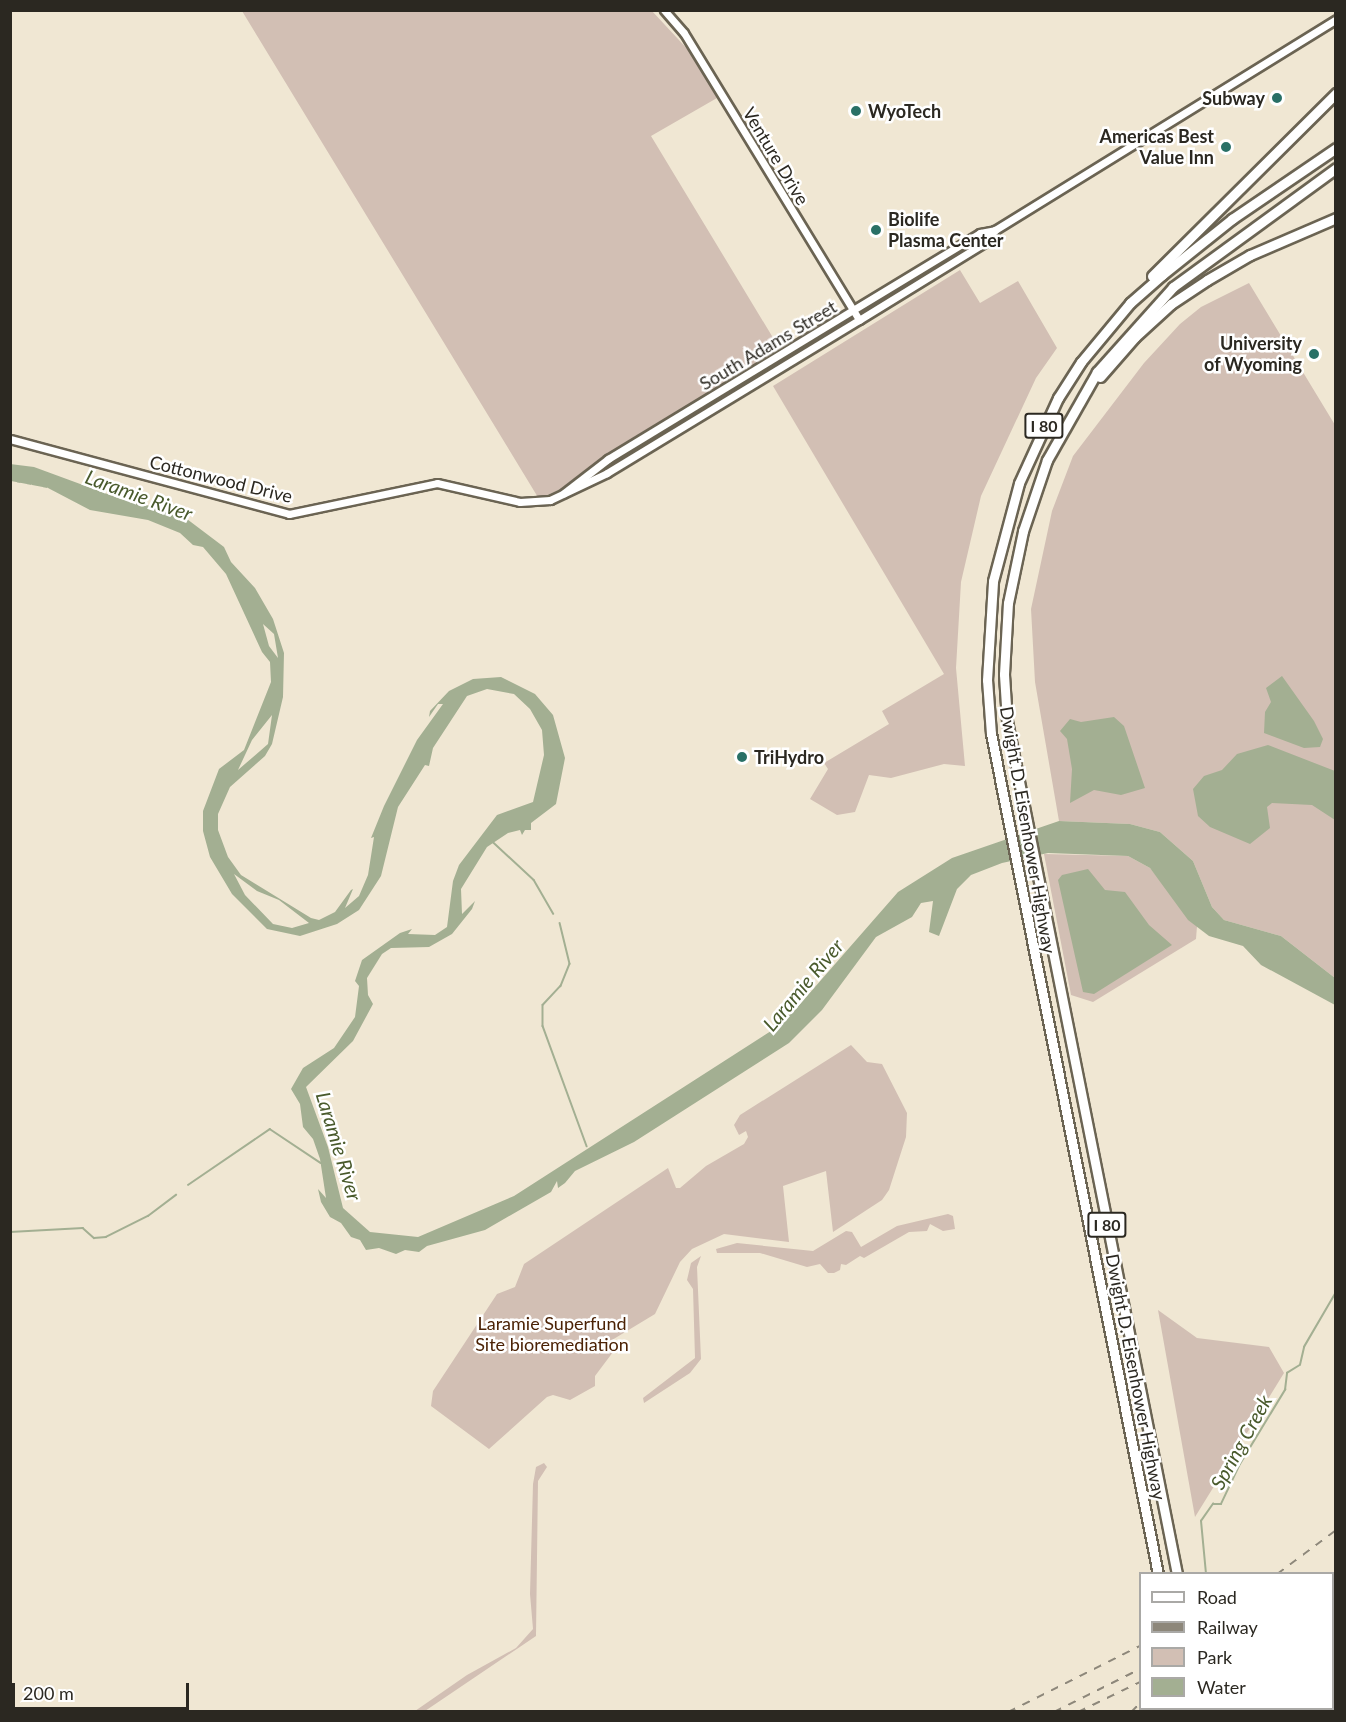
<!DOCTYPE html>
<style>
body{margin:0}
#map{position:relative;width:1346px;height:1722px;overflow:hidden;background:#f0e7d3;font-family:Lato,sans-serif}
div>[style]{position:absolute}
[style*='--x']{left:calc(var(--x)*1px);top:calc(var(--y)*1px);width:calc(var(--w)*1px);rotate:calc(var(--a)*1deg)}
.green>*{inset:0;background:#d2bfb4}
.water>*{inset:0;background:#a3af92}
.stream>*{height:1.5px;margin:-0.75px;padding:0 0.75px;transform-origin:0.75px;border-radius:0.75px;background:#a3af92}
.roads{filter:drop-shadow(2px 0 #6b6453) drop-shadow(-2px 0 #6b6453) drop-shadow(0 2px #6b6453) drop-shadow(0 -2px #6b6453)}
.secondary>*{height:7px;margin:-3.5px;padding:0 3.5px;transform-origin:3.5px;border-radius:3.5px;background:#fff}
.highway>*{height:9px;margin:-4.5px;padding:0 4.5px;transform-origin:4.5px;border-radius:4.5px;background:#fff}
.rail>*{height:1.5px;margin-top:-0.75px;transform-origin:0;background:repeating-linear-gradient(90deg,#8d877a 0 8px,transparent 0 16px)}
.dots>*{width:16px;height:16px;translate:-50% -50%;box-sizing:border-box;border:3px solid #fff;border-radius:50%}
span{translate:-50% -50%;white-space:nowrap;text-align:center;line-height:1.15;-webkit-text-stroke:5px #fff;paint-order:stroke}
.shield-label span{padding:2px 4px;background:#fff;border:2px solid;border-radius:4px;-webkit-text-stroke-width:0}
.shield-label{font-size:16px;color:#2b2821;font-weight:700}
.poi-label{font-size:18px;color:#2b2821;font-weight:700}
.right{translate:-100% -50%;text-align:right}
.left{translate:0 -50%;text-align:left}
.street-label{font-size:18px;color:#2b2821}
.park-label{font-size:18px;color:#4b2205}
.water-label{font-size:20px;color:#495a2c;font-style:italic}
.frame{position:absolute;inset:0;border:12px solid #2b2821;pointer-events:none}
.legend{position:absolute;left:1139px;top:1572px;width:195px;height:138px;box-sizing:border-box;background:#fff;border:2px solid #aaa9a6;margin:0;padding:8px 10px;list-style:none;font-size:18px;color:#2b2821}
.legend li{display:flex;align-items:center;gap:12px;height:30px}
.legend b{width:30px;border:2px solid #aaa9a6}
.scale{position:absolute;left:12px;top:1683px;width:177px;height:27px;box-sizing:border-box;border:3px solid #2b2821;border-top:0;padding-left:8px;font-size:18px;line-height:21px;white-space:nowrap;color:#2b2821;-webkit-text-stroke:4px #fff;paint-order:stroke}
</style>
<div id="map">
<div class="green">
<i style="clip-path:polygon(242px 11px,652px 11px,691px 53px,717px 98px,651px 136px,781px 351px,606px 457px,567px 486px,539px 499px)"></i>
<i style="clip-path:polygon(960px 270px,980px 303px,1018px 281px,1057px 348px,1036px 378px,981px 496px,961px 582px,956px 668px,965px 766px,944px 764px,891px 778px,869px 775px,855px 812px,837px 815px,810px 799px,828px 769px,824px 763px,889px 724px,882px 711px,944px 674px,773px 386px)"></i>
<i style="clip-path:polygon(1249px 283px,1335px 425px,1335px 978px,1281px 936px,1224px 920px,1212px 907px,1193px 861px,1160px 832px,1130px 824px,1059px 821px,1035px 682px,1031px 609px,1052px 511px,1073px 456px,1144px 363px,1180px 324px,1201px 307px)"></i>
<i style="clip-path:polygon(1044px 854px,1128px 856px,1150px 868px,1197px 926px,1196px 939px,1093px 1002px,1071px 995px)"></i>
<i style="clip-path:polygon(851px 1045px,867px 1062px,882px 1064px,907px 1113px,906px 1137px,889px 1190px,882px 1200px,833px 1232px,826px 1171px,783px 1186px,789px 1242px,724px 1234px,692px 1249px,680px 1262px,655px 1314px,612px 1340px,613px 1352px,595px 1376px,595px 1386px,570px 1400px,553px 1395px,547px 1397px,489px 1449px,431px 1406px,433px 1391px,497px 1294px,515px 1287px,524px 1264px,668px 1168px,676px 1188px,680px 1188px,706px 1166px,744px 1144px,748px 1137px,746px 1131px,739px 1135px,734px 1125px,740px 1115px)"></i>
<i style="clip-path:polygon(948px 1214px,953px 1216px,955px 1229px,943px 1231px,930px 1224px,927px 1231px,909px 1232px,864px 1258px,860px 1256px,846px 1265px,841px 1264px,840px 1270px,834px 1273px,828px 1273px,820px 1264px,807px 1267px,760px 1253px,717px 1253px,716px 1249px,737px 1243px,813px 1251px,846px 1231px,852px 1232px,861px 1247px,897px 1226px)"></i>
<i style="clip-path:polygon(701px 1256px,697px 1267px,701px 1359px,690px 1373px,644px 1403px,643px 1398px,695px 1358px,693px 1289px,687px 1280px,691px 1263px)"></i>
<i style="clip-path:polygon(1158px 1310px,1197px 1338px,1269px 1347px,1284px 1373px,1195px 1517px)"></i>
<i style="clip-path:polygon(544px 1463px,547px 1467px,538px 1481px,536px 1636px,425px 1711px,415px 1711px,467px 1675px,516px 1648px,533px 1629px,530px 1594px,533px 1484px,536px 1467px)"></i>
</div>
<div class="water">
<i style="clip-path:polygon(evenodd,10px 464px,34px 467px,121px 499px,179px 513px,224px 547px,231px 562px,255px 588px,273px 619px,284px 653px,283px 697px,272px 744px,265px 756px,230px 787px,218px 814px,218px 830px,228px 857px,241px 875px,311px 918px,319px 920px,335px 912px,351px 890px,353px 889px,345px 908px,359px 896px,368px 875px,374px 837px,371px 838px,384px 806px,417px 740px,443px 704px,438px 704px,429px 717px,430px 711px,449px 691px,473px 679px,501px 677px,535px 694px,553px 715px,565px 758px,556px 804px,531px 823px,531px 830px,525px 830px,522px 835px,520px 830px,508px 833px,487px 847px,461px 889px,462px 914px,475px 901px,472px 909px,452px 934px,429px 947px,391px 948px,382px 954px,367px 978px,368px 995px,373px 1004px,353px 1041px,306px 1087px,328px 1147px,343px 1208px,370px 1232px,418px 1237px,514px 1196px,771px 1031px,794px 1011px,898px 892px,952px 858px,1059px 821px,1130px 824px,1160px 832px,1193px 861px,1212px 907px,1224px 920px,1281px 936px,1335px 978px,1335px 1005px,1261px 965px,1243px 946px,1209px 936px,1188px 920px,1150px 868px,1128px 856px,1048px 853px,1002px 863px,971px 875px,957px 889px,939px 936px,929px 932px,933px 901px,921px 903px,912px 917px,876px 937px,822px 1010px,789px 1043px,634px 1142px,575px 1171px,565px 1183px,558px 1188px,557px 1181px,551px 1192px,485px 1230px,427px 1246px,419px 1252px,405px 1250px,396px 1254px,379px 1248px,366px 1250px,360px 1240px,351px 1237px,341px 1223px,330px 1217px,321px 1202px,318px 1189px,326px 1198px,320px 1159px,313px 1139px,303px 1127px,300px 1104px,291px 1089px,303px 1068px,334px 1048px,355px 1017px,359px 986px,355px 981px,362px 960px,400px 933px,412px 929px,408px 934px,435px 935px,447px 927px,453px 881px,459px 865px,497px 815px,533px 802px,544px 755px,542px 730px,530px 709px,514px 694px,487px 689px,467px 696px,433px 748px,429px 766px,425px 765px,398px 807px,381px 876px,359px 910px,337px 924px,300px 936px,267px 929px,232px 894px,210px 857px,203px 831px,203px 811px,219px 769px,244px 750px,271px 682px,270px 662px,262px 652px,226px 574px,203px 547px,193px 545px,180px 533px,148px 520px,90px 510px,48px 488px,11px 481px,10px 464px,263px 624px,274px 634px,278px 658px,269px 646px,263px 624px,10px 464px,272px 715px,268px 744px,238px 770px,252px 740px,272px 715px,10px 464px,234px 874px,257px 891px,279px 900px,309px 923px,292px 928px,273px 924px,245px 895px,234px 874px)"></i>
<i style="clip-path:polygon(1282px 676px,1314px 721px,1323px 739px,1320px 747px,1304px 748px,1264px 733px,1265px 712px,1271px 702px,1266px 688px)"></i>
<i style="clip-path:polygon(1114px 717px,1124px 726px,1145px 788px,1121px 795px,1094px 790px,1070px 803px,1072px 769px,1067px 739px,1060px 731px,1070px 719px,1081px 722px)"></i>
<i style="clip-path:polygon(1268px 745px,1335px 771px,1335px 820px,1312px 805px,1272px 803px,1267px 807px,1270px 828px,1250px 844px,1210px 827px,1198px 816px,1193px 789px,1204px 776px,1222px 770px,1237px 754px)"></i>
<i style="clip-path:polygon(1088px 869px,1105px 890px,1125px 892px,1149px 925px,1172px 945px,1094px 994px,1083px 992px,1058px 880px,1062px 875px)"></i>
</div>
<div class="stream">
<i style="--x:492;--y:841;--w:57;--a:42.9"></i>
<i style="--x:534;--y:880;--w:39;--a:60"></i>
<i style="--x:560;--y:923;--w:42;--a:76.3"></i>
<i style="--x:570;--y:964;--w:24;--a:112"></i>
<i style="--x:561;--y:986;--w:26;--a:133"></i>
<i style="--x:543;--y:1005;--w:21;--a:90"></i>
<i style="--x:543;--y:1026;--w:128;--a:69.9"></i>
<i style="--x:188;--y:1185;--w:99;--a:-34.3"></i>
<i style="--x:270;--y:1129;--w:61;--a:33.7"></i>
<i style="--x:10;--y:1232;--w:73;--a:-3.1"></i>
<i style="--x:83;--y:1228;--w:15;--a:42"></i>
<i style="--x:94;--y:1238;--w:12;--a:-5"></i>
<i style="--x:106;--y:1237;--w:47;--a:-26.6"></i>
<i style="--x:148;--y:1216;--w:35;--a:-37"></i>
<i style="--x:1206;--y:1574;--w:53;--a:-95.4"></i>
<i style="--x:1201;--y:1521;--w:21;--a:-55"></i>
<i style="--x:1213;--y:1504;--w:8;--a:0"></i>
<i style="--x:1221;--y:1504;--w:44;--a:-64.6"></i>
<i style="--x:1240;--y:1464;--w:87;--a:-58.7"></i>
<i style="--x:1285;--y:1390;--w:17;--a:-83"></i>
<i style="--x:1287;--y:1373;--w:15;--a:-32"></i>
<i style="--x:1300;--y:1365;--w:18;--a:-77"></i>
<i style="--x:1304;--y:1347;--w:64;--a:-59.8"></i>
<i style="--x:1315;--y:1708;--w:8;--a:30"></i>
<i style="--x:1247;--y:1712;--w:4;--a:-63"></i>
</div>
<div class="roads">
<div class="secondary">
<i style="--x:664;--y:10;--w:30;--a:49"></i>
<i style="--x:684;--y:33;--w:336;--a:58.6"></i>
<i style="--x:10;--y:439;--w:289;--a:15"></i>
<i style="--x:289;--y:514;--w:151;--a:-11.8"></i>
<i style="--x:437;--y:483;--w:85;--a:12.9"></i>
<i style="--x:520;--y:502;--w:30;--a:-4"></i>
<i style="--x:550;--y:500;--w:63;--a:-25.3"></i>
<i style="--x:607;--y:473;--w:295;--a:-31.3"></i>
<i style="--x:859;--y:320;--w:147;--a:-31.6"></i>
<i style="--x:984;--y:243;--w:17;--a:-50"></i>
<i style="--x:995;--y:230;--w:401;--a:-31.7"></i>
<i style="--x:564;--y:493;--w:56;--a:-37.7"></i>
<i style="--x:608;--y:459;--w:287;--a:-31.3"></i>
<i style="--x:853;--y:310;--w:149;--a:-31.2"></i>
<i style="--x:980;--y:233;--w:15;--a:-11"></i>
</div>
<div class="highway">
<i style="--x:1152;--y:276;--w:260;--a:-44.8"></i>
<i style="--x:1100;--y:377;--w:53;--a:-48.8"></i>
<i style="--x:1135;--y:337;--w:49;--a:-42.5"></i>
<i style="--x:1171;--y:304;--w:43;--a:-33.7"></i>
<i style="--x:1207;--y:280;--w:50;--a:-30.2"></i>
<i style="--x:1250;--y:255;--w:94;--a:-23.3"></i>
<i style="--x:1158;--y:1574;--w:856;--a:-101.24"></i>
<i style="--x:991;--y:734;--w:54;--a:-94.2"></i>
<i style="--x:987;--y:680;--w:99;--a:-86.5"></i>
<i style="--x:993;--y:581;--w:101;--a:-75.1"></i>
<i style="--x:1019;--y:483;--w:94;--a:-65.4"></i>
<i style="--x:1058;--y:398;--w:43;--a:-57.4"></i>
<i style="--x:1081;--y:362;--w:77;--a:-50.3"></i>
<i style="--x:1130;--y:303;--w:43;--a:-41.2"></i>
<i style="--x:1162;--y:275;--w:90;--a:-38.7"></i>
<i style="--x:1232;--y:219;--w:126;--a:-34.3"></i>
<i style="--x:1177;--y:1574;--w:870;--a:-101.27"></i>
<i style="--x:1007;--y:721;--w:47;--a:-93.7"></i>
<i style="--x:1004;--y:674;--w:71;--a:-86.8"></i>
<i style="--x:1008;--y:603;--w:74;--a:-78.2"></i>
<i style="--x:1023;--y:531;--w:75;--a:-71.3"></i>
<i style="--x:1047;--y:460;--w:101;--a:-60.4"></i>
<i style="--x:1097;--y:372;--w:114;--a:-48.2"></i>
<i style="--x:1173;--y:287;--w:202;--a:-36.1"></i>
<i style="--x:1185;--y:1708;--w:4;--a:76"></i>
<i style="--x:1204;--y:1708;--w:4;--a:76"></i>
</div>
</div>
<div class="rail">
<i style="--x:1277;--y:1574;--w:74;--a:-36.7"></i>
<i style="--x:1332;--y:1586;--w:4;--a:-27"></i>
<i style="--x:1008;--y:1712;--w:148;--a:-26.6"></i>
<i style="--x:1054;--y:1712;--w:96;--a:-26.6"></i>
<i style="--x:1078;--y:1712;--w:69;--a:-25.8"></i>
<i style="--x:1131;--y:1712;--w:13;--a:-45"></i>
</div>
<div class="dots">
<i style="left:1277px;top:98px;background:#297066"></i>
<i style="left:856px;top:111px;background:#297066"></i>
<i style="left:1226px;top:147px;background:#297066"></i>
<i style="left:876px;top:230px;background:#297066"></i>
<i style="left:1314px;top:354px;background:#297066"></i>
<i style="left:742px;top:757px;background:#297066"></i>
</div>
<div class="shield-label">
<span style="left:1044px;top:426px">I 80</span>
<span style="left:1107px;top:1225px">I 80</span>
</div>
<div class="poi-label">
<span class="right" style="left:1265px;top:98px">Subway</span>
<span class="left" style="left:868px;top:111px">WyoTech</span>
<span class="right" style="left:1214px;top:147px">Americas Best<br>Value Inn</span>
<span class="left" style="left:888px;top:230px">Biolife<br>Plasma Center</span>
<span class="right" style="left:1302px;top:354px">University<br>of Wyoming</span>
<span class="left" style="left:754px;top:757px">TriHydro</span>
</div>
<div class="street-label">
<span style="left:776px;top:156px;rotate:59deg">Venture Drive</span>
<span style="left:768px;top:345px;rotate:-31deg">South Adams Street</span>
<span style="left:221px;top:479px;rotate:14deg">Cottonwood Drive</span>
<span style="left:1028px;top:830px;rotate:80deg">Dwight D. Eisenhower Highway</span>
<span style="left:1136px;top:1377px;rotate:79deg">Dwight D. Eisenhower Highway</span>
</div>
<div class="park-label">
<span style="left:552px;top:1334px">Laramie Superfund<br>Site bioremediation</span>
</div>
<div class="water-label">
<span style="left:139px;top:495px;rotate:20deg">Laramie River</span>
<span style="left:803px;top:985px;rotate:-50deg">Laramie River</span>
<span style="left:339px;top:1146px;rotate:73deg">Laramie River</span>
<span style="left:1241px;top:1442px;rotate:-61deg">Spring Creek</span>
</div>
<div class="frame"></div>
<ul class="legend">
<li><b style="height:8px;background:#fff"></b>Road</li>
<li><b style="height:8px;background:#8d877a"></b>Railway</li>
<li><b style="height:16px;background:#d2bfb4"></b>Park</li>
<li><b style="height:16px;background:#a3af92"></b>Water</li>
</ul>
<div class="scale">200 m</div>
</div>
